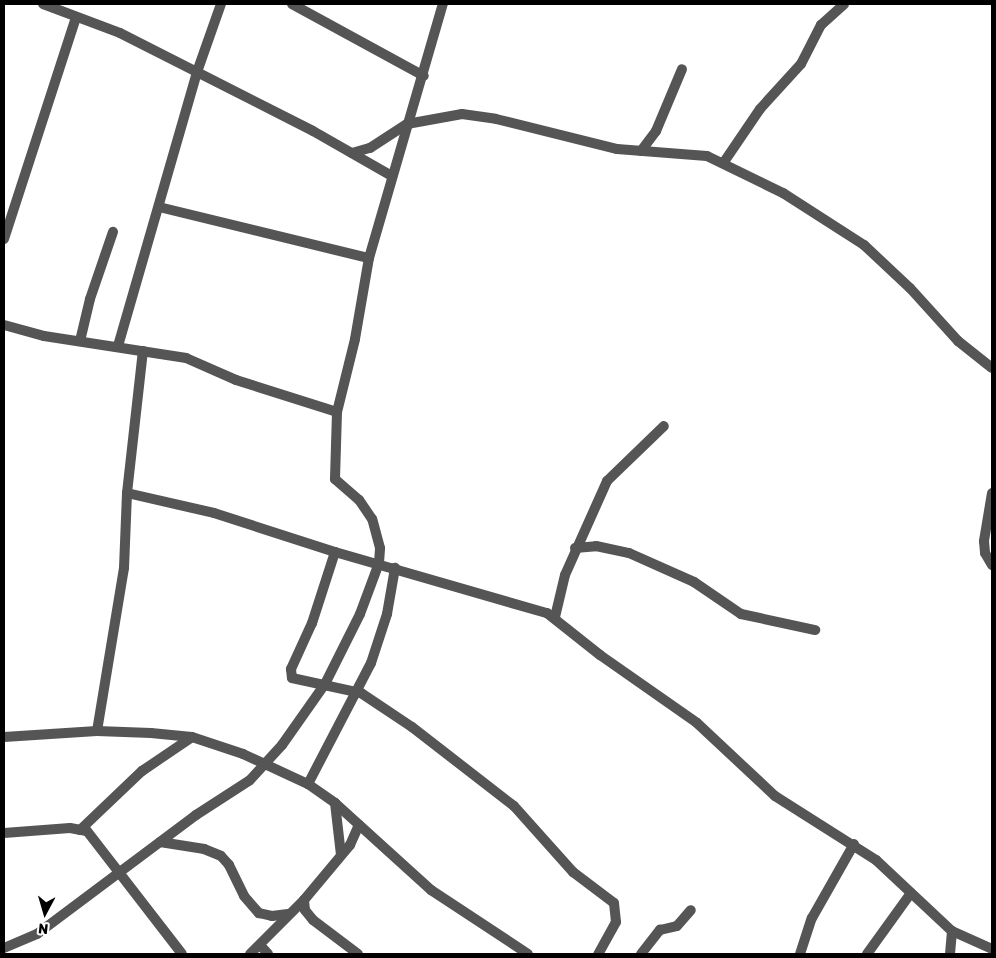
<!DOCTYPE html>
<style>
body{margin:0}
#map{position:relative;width:996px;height:958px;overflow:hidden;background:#fff;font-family:Rubik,sans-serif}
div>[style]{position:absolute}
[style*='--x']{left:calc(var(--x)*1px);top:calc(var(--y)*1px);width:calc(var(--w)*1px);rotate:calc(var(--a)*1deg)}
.minor>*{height:10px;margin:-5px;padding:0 5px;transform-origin:5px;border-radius:5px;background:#555}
span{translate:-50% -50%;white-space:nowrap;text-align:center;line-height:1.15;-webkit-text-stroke:4px #fff;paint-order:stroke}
.frame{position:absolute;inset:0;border:5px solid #000;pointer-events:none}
.north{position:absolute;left:20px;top:888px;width:50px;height:50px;-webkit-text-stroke:4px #fff;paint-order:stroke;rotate:186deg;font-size:14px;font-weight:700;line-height:20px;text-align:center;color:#000}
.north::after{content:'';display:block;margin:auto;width:18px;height:22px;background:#000;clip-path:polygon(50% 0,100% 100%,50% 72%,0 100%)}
</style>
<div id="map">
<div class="minor">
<i style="--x:43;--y:4;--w:82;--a:20.6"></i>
<i style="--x:120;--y:33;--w:216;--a:26.9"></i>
<i style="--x:313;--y:131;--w:91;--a:29.7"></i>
<i style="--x:292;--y:4;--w:150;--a:28.6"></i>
<i style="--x:641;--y:151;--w:25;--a:-53"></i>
<i style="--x:656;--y:131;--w:67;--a:-67.2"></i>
<i style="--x:352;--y:153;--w:19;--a:-16"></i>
<i style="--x:370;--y:148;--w:44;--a:-33"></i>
<i style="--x:407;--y:124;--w:56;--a:-10.3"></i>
<i style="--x:462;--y:114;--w:34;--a:8"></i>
<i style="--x:496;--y:119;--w:125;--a:13.9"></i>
<i style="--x:617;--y:149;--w:90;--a:4.4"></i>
<i style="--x:707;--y:156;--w:85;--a:26"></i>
<i style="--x:783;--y:193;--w:96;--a:32.7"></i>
<i style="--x:864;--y:245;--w:63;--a:43.1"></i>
<i style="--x:910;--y:288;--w:72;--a:47.8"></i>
<i style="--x:958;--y:341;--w:43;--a:38.5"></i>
<i style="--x:724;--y:162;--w:64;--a:-55.8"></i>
<i style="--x:760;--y:109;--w:61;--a:-47.7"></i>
<i style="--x:801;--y:64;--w:44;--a:-62.9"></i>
<i style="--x:821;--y:25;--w:31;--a:-42"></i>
<i style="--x:159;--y:207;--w:216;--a:13.7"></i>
<i style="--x:4;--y:239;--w:233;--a:-72"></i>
<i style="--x:4;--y:325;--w:41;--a:15.4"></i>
<i style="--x:44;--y:336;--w:144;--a:8.8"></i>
<i style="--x:186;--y:358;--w:55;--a:23.7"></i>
<i style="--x:236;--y:380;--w:106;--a:17.6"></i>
<i style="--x:80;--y:341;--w:43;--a:-76.6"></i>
<i style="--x:90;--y:299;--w:71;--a:-71.1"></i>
<i style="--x:118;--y:346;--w:285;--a:-73.9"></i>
<i style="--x:197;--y:72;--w:72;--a:-70.6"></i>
<i style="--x:127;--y:493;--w:89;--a:12.9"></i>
<i style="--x:214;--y:513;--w:127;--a:17.9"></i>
<i style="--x:335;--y:552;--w:221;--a:16.1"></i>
<i style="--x:547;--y:613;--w:68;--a:38.4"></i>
<i style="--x:600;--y:655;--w:118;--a:35"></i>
<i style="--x:697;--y:723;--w:107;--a:43.1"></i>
<i style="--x:775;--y:796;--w:120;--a:32.4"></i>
<i style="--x:876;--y:860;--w:104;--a:43.1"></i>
<i style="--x:952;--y:931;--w:44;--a:24.2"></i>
<i style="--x:992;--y:493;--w:49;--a:99.5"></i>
<i style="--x:984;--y:541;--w:12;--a:85"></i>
<i style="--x:985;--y:553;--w:14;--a:60"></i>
<i style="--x:575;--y:548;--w:21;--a:-5"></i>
<i style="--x:596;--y:546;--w:34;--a:12"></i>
<i style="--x:629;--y:553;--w:71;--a:24"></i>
<i style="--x:694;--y:582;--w:57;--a:34.2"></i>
<i style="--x:741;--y:614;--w:76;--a:12.2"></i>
<i style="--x:335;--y:552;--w:75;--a:107.9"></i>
<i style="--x:312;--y:623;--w:51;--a:114.5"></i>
<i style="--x:291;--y:669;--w:9;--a:84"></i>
<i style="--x:292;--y:678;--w:71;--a:12.3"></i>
<i style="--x:361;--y:693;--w:61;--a:33.7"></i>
<i style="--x:412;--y:727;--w:129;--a:37.8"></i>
<i style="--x:514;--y:806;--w:89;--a:48.2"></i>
<i style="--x:573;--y:872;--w:51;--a:37.1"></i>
<i style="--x:614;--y:903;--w:19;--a:84"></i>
<i style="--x:616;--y:922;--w:37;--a:119"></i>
<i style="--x:555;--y:617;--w:43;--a:-76.6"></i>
<i style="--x:565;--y:575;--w:103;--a:-65.9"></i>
<i style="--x:607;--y:481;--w:79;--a:-44"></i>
<i style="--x:97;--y:731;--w:165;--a:-80.6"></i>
<i style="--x:124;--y:568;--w:75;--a:-87.7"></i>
<i style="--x:127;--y:493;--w:143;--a:-83.6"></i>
<i style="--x:4;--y:737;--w:93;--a:-3.7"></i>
<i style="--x:97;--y:731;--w:54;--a:2.1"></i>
<i style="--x:151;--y:733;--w:41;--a:5.6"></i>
<i style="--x:192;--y:737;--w:54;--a:18.4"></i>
<i style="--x:243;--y:754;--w:72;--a:24.8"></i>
<i style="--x:308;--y:784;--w:33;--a:35"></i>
<i style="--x:335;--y:803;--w:130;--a:42.2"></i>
<i style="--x:431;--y:890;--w:116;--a:33.4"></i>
<i style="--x:308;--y:784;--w:136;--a:-62.5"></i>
<i style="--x:371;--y:663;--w:52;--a:-71.9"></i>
<i style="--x:387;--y:614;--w:47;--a:-80.1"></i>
<i style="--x:335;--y:803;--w:52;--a:83.4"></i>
<i style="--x:80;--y:830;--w:86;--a:-43.6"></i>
<i style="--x:142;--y:771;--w:60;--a:-34.2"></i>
<i style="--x:4;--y:833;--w:66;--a:-4.3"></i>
<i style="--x:70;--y:828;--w:17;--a:10"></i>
<i style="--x:87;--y:831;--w:155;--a:52.3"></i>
<i style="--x:160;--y:842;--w:45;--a:9"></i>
<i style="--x:204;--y:849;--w:18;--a:22"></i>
<i style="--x:221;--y:856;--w:12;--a:48"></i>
<i style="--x:229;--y:865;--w:34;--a:64"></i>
<i style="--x:244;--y:896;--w:23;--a:49"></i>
<i style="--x:259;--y:913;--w:13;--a:13"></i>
<i style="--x:272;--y:916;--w:16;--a:-7"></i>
<i style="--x:260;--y:945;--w:12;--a:48"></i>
<i style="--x:4;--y:948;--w:36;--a:-23"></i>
<i style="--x:37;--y:934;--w:199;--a:-36.8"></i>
<i style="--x:196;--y:815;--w:64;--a:-32.9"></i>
<i style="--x:250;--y:780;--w:47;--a:-47.6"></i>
<i style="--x:282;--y:745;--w:75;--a:-54.8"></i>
<i style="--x:325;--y:684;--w:78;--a:-63.4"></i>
<i style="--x:360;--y:614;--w:54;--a:-69.6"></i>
<i style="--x:379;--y:563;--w:15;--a:-86"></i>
<i style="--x:380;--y:548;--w:30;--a:-105"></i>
<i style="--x:372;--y:519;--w:23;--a:-124"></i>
<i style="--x:359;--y:500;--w:32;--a:-139"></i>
<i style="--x:335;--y:479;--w:67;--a:-88.3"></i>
<i style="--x:337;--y:412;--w:75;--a:-76.1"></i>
<i style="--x:355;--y:339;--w:82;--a:-80.2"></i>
<i style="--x:369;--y:258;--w:265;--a:-73.8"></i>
<i style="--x:250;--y:954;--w:76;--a:-45"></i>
<i style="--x:358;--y:954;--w:56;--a:-142.9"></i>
<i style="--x:313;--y:920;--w:13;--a:-129"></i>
<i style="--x:305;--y:910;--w:10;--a:-96"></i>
<i style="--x:304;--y:900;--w:72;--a:-50.1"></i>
<i style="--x:350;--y:845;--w:22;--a:-66"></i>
<i style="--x:641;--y:954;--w:31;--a:-52"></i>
<i style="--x:660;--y:930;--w:17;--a:-13"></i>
<i style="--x:677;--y:926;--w:21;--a:-49"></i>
<i style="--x:800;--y:954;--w:38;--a:-72"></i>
<i style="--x:812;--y:918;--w:85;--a:-60.4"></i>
<i style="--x:867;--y:954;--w:75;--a:-54.2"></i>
<i style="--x:950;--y:954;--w:23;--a:-85"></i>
</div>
<div class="frame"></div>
<div class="north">N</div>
</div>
